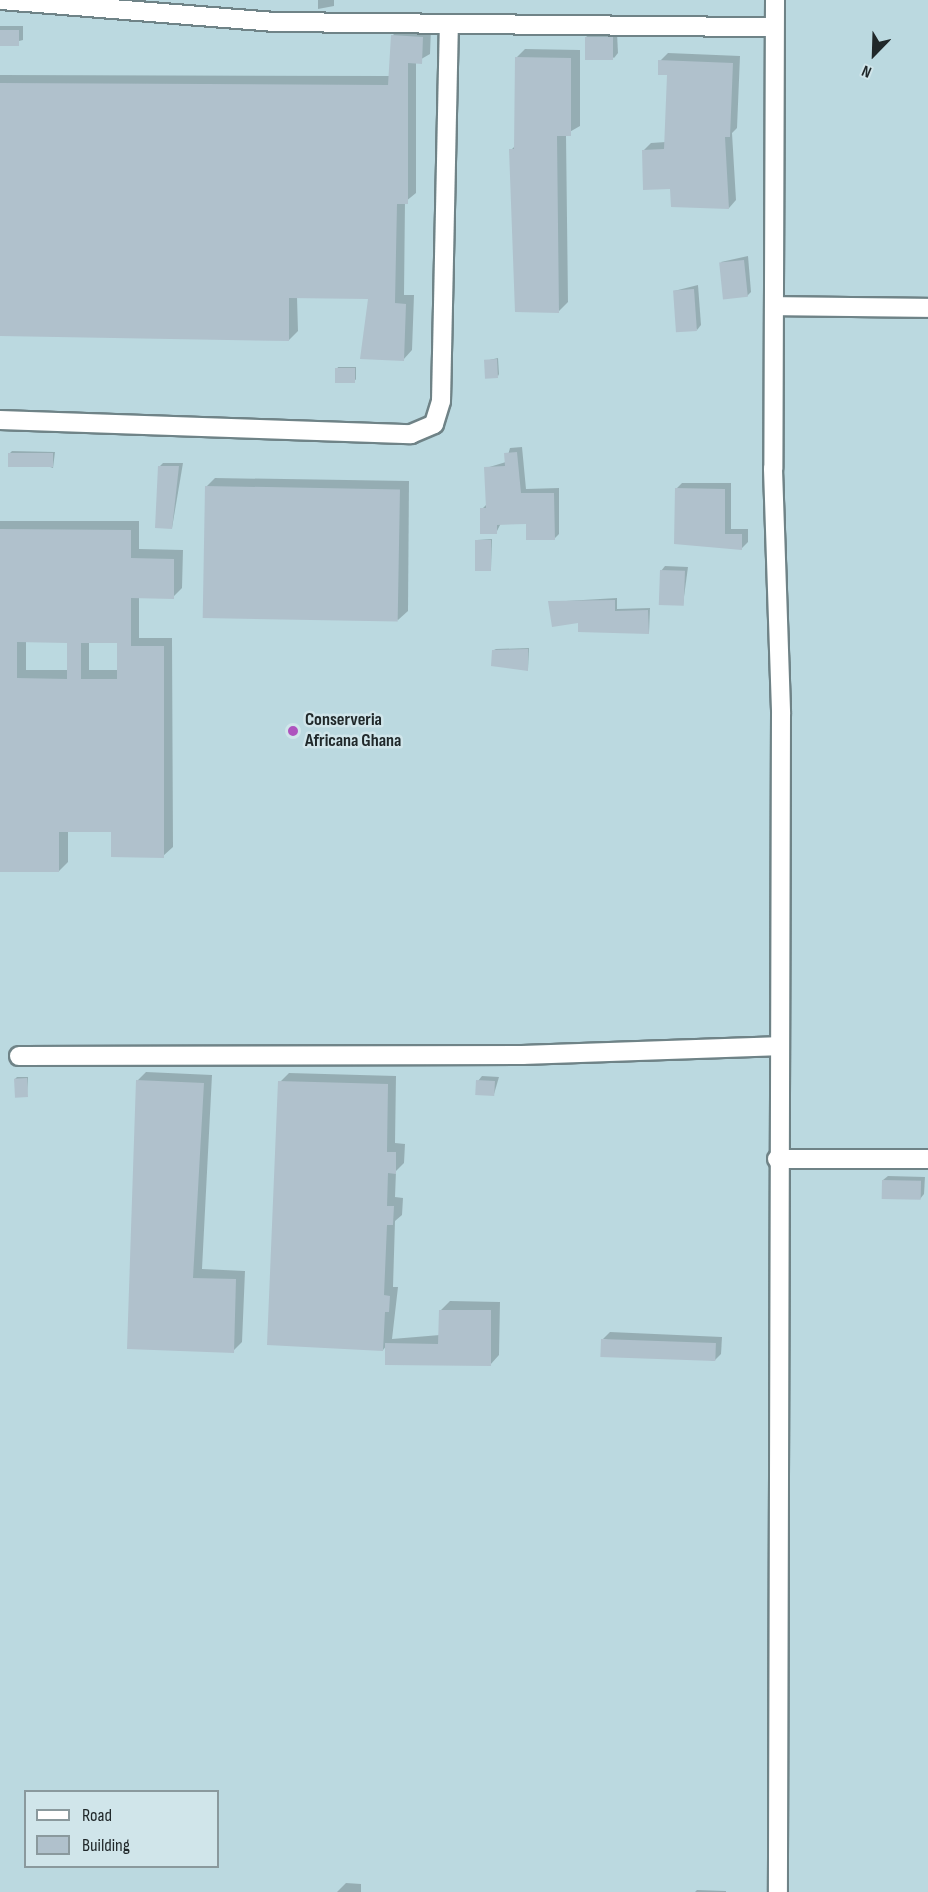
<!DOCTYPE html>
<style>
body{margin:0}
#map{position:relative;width:928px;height:1892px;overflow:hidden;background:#d0e5ea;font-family:"Sofia Sans Condensed",sans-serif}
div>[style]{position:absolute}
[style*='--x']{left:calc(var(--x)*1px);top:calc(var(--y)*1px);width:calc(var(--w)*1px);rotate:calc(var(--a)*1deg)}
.built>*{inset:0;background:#bbd9e0}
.shadow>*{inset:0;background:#0003}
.building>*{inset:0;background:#b0c1cc;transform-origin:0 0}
.roads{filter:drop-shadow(2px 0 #6f8387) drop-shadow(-2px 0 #6f8387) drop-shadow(0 2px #6f8387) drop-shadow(0 -2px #6f8387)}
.minor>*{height:18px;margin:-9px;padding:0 9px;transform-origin:9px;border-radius:9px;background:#fff}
.dots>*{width:16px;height:16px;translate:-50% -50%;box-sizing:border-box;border:3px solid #d0e5ea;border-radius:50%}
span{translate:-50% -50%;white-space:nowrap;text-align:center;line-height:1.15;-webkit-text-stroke:5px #d0e5ea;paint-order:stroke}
.poi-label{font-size:18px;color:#20282a;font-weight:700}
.left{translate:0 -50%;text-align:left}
.legend{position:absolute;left:24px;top:1790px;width:195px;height:78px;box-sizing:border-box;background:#d0e5ea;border:2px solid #8a999d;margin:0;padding:8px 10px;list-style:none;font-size:18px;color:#20282a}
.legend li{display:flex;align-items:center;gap:12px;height:30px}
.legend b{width:30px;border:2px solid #8a999d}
.north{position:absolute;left:844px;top:24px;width:60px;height:60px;-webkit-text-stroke:4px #d0e5ea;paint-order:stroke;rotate:203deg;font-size:16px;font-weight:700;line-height:24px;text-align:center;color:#20282a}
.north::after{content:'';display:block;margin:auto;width:21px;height:27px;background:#20282a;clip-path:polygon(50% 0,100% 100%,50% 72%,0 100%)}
</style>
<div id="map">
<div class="built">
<i style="clip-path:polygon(evenodd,0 0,928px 0,928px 1892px,0 1892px,0 0,26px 1792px,218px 1792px,218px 1866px,26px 1866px,26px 1792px)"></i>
</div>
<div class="shadow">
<i style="clip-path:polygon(318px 0,334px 0,334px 6px,318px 9px)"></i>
<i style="clip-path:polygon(0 26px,23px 26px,23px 40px,0 46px)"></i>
<i style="clip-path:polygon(401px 27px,431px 28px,430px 54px,416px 62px,416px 193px,405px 202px,404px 295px,414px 295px,412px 350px,403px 360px,370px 298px,297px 297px,298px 331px,289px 340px,0 335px,0 75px,390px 76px,392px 36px)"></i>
<i style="clip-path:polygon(591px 33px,617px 33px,618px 53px,614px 58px,586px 37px)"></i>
<i style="clip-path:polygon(525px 49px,580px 50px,580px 126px,566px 134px,568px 302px,559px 311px,511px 150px,516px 145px,516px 58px)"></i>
<i style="clip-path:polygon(668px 53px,740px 56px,737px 128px,732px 133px,736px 200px,729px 208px,671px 188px,643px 151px,651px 143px,666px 142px,668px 74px,660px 61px)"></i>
<i style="clip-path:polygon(748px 256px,751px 292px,747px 296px,721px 262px)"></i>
<i style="clip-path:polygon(698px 285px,701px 325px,697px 330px,674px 291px)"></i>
<i style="clip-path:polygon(498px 358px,499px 374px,498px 376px,485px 361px)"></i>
<i style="clip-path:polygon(338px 367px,356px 367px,356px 380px,337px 369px)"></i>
<i style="clip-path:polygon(522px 447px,526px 489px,559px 488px,559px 534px,554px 539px,528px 523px,501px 523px,496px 533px,482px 509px,488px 503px,486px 468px,506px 462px,510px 448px)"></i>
<i style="clip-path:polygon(55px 452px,53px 468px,10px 453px,12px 451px)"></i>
<i style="clip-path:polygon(163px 463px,183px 463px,172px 528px,159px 467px)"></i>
<i style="clip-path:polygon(215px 478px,409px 481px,408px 611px,398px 620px,206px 487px)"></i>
<i style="clip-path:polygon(682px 483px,731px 483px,731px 529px,748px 529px,748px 542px,742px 548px,676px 542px,676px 489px)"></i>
<i style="clip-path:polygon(evenodd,0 521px,139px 521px,139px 549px,183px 550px,182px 588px,173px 597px,139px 597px,139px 638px,172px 638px,173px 847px,163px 856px,113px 831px,68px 830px,68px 862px,59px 871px,0 871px,0 521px,26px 641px,68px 641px,68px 670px,26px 670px,26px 641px,0 521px,89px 641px,118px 641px,118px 670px,89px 670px,89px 641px)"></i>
<i style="clip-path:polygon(492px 539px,491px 568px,489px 570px,477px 540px)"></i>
<i style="clip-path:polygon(665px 566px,688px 567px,683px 604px,661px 571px)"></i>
<i style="clip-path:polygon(617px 598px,617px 609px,650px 608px,649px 633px,579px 621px,549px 602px)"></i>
<i style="clip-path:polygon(529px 648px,528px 669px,494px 650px,496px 649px)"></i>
<i style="clip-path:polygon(146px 1072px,212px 1075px,202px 1269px,245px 1271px,242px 1342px,233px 1351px,129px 1348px,137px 1081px)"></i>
<i style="clip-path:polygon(289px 1073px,396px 1076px,395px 1143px,405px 1144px,404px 1163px,396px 1171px,395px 1197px,403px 1198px,402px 1215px,395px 1221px,393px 1287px,398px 1287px,392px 1339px,440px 1335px,440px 1311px,450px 1301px,500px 1302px,499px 1355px,490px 1365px,387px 1345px,383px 1350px,280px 1082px)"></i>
<i style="clip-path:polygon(482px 1076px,499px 1077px,494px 1094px,478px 1081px)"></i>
<i style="clip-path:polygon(17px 1077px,28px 1077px,27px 1095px,15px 1079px)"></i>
<i style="clip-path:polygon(888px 1176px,925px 1177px,924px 1194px,920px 1199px,883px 1180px)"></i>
<i style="clip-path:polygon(610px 1332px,722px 1337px,721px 1354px,714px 1361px,603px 1339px)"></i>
<i style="clip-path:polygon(346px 1883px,361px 1884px,361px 1892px,337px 1892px)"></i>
<i style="clip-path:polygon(697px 1890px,726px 1891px,726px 1892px,695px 1892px)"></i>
</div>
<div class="building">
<i style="left:0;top:30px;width:19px;height:16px"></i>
<i style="clip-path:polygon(391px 35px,423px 37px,422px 64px,408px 63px,408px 204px,397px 204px,395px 303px,406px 304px,404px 361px,360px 359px,368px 299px,289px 298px,289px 341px,0 336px,0 83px,388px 85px)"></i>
<i style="left:585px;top:37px;width:28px;height:23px"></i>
<i style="clip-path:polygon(515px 57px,571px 58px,571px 136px,557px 136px,559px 313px,515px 312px,509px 149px,514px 149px)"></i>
<i style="clip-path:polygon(658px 60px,733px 63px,730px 137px,725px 137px,729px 209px,671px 207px,670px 189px,643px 190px,642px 150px,664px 149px,667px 75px,658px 75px)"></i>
<i style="left:744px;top:260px;width:37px;height:25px;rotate:84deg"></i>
<i style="left:694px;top:289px;width:42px;height:21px;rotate:86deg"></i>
<i style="left:497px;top:359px;width:19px;height:13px;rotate:87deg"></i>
<i style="left:335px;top:368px;width:20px;height:15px"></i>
<i style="clip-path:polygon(517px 452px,521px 493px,554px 493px,555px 540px,526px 540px,526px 524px,497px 525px,497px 534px,480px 534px,480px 508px,486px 508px,484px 467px,505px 466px,504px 453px)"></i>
<i style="left:8px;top:453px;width:45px;height:14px"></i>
<i style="clip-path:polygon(158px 466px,179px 466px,172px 529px,155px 528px)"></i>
<i style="left:205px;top:486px;width:195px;height:132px;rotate:1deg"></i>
<i style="clip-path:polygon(675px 488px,725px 489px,725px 534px,742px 534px,742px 550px,674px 544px)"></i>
<i style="clip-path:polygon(evenodd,0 529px,131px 530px,131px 558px,174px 559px,174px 599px,131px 598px,131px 646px,164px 646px,164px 858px,111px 857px,111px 832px,59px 832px,59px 872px,0 872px,0 529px,17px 642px,67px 643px,67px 679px,17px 678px,17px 642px,0 529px,81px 643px,117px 643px,117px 679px,81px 679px,81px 643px)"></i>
<i style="left:475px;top:540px;width:16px;height:31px"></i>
<i style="left:660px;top:570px;width:25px;height:35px;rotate:2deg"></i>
<i style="clip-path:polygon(615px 600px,615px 611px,648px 610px,649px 634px,578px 632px,578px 623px,552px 627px,548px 601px)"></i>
<i style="clip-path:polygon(528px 649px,528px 671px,491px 666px,492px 650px)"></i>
<i style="left:27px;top:1078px;width:19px;height:13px;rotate:87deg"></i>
<i style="clip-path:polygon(136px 1080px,204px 1083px,193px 1278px,236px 1279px,234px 1353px,127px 1349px)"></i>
<i style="left:476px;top:1080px;width:19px;height:15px;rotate:3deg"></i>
<i style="clip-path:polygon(278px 1081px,388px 1084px,387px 1152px,396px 1152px,396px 1174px,388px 1173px,387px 1206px,394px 1206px,393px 1225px,387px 1225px,384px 1295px,390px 1296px,389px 1312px,385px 1312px,383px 1351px,267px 1345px)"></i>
<i style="left:882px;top:1180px;width:39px;height:19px;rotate:1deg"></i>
<i style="clip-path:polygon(439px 1310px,491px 1310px,491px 1366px,385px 1365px,385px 1343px,438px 1344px)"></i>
<i style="left:601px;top:1339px;width:115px;height:18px;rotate:2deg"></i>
</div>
<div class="roads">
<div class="minor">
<i style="--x:1;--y:0;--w:275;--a:4.6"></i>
<i style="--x:275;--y:22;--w:499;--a:0.6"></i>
<i style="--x:775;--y:0;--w:469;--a:90.2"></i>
<i style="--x:773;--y:469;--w:245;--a:88.1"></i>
<i style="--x:781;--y:714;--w:1178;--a:90.15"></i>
<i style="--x:774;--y:306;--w:154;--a:0.7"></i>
<i style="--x:0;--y:420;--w:411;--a:2"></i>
<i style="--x:411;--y:434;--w:25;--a:-23"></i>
<i style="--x:434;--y:424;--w:24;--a:-73"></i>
<i style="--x:441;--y:401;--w:377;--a:-88.8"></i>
<i style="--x:19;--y:1056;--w:503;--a:-0.11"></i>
<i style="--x:522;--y:1055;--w:254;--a:-2"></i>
<i style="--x:777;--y:1159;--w:151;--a:0"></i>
</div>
</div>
<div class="dots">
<i style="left:293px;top:731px;background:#ae53be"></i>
</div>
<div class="poi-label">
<span class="left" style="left:305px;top:731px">Conserveria<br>Africana Ghana</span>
</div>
<ul class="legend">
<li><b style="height:8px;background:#fff"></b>Road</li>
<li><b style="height:16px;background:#b0c1cc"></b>Building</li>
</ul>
<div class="north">N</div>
</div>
